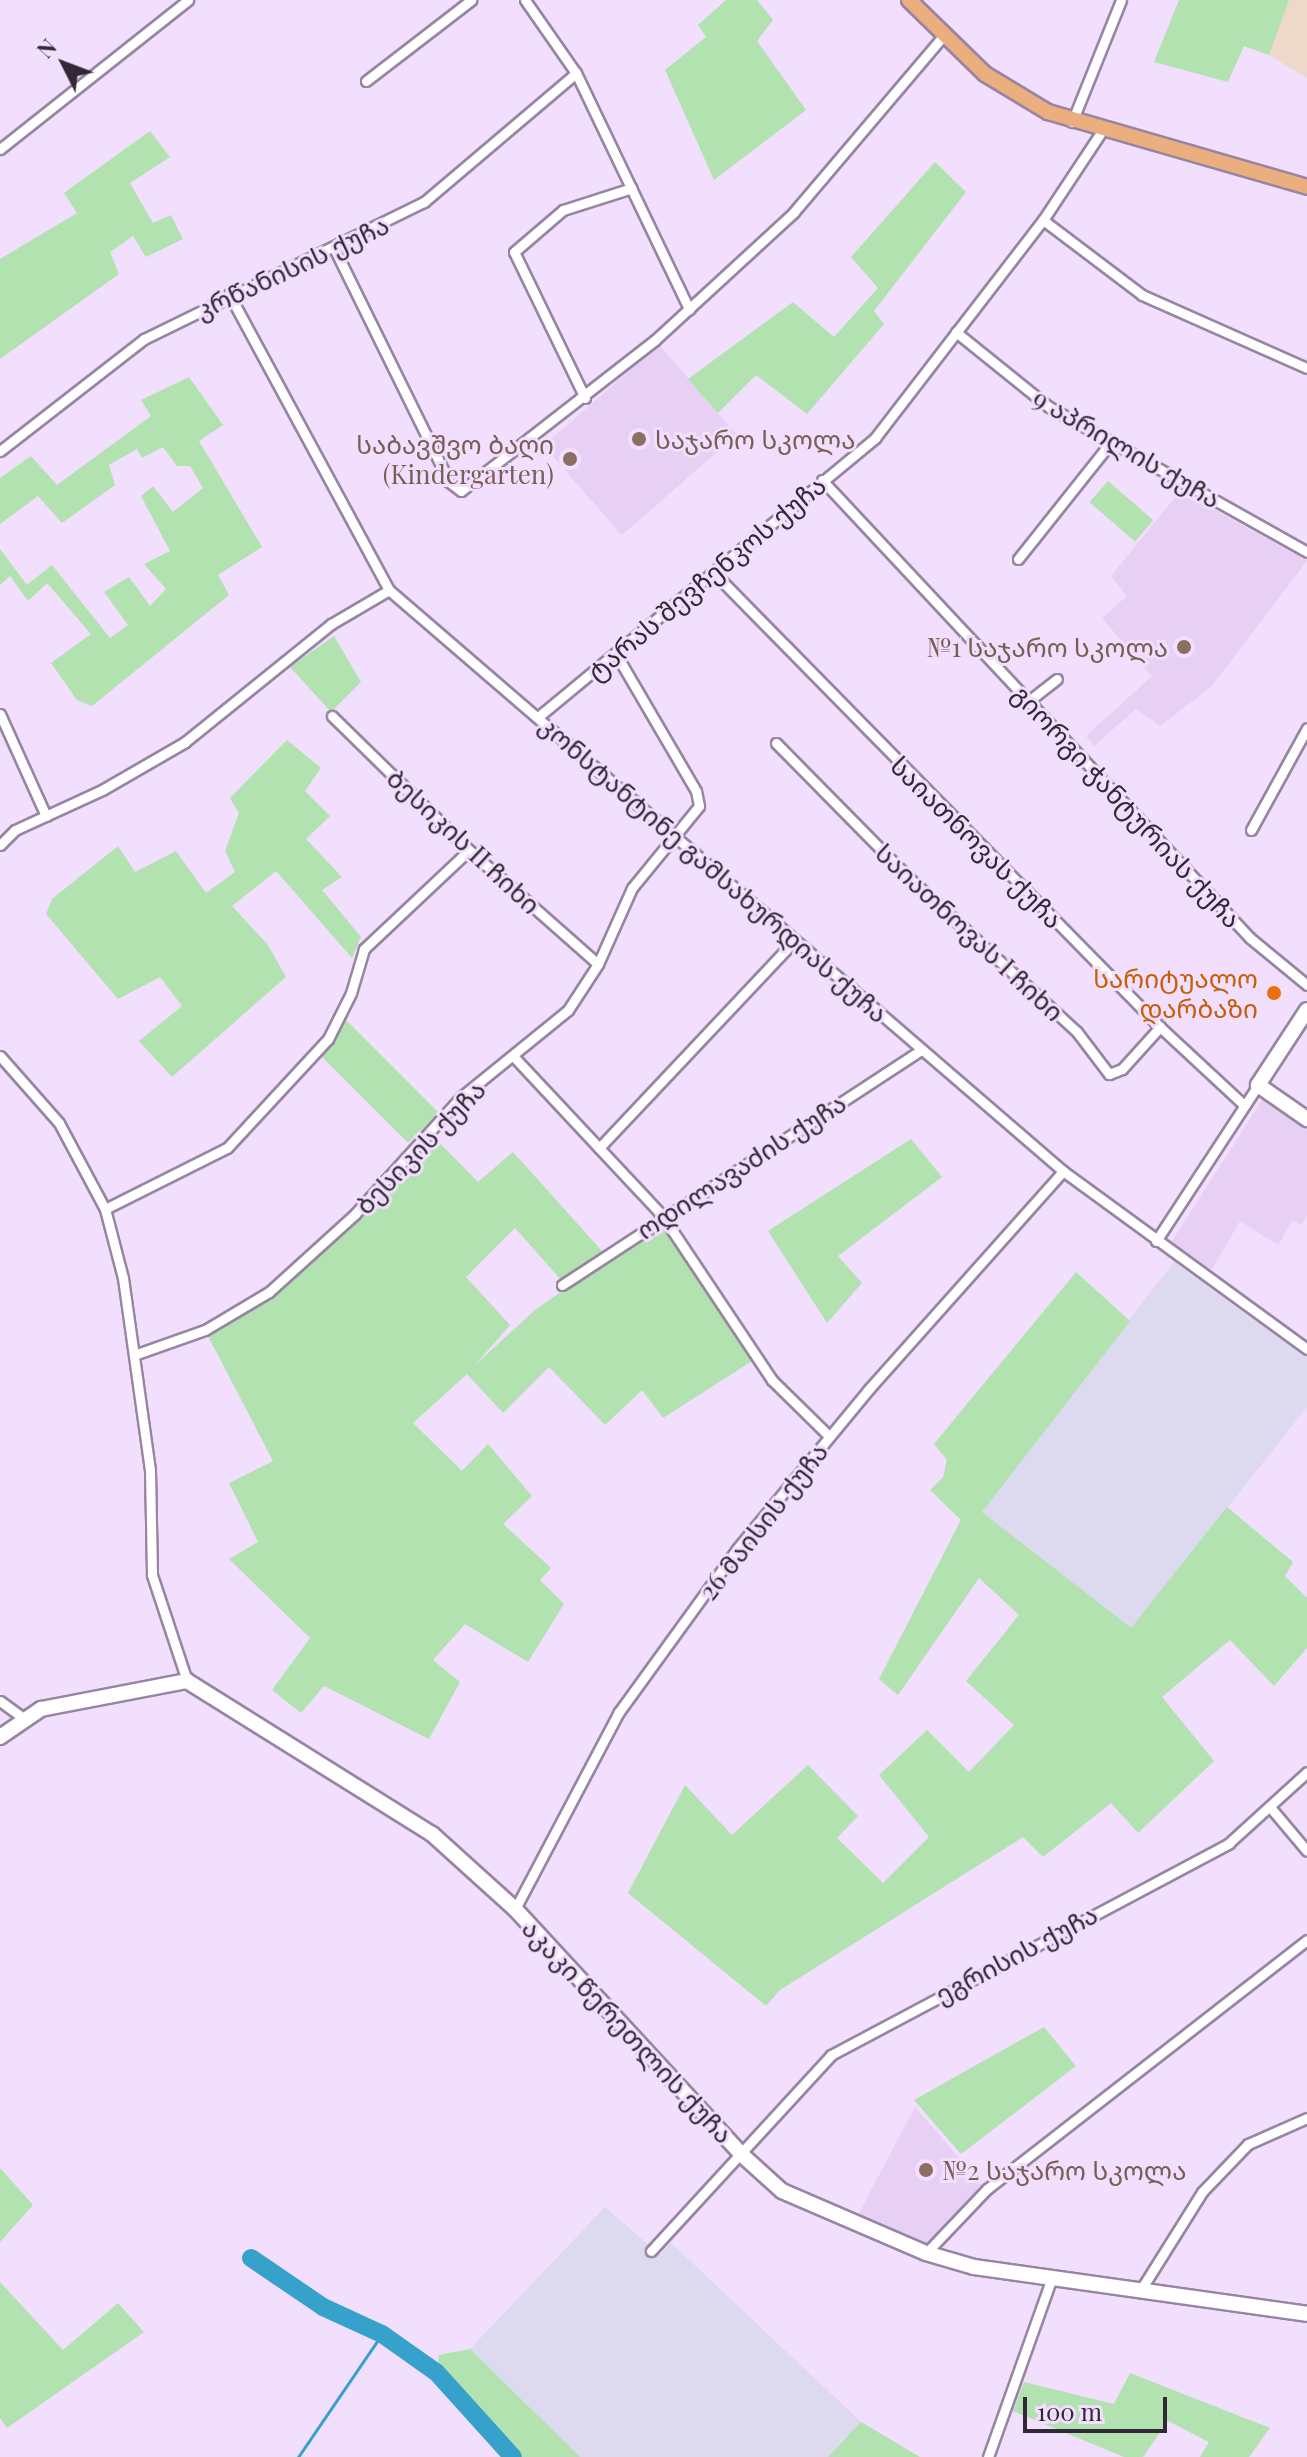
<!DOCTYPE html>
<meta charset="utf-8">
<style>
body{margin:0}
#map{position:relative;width:1307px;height:2457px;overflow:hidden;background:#f2defd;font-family:"Playfair Display","Noto Sans Georgian",serif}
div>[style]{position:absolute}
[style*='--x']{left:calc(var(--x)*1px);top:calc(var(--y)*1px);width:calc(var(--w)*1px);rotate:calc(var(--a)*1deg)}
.built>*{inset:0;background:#e8d0f5;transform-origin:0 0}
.industrial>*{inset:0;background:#ddd9ef}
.medical>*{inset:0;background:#edd8ca}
.green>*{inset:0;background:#b1e2b0;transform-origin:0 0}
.stream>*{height:3px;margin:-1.5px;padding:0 1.5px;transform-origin:1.5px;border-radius:1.5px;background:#36a2cc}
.river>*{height:18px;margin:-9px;padding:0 9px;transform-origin:9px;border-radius:9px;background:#36a2cc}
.roads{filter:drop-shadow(2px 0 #9885a2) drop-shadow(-2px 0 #9885a2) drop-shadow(0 2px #9885a2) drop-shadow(0 -2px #9885a2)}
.street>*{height:9px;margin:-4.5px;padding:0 4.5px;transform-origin:4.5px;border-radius:4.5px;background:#fff}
.secondary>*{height:14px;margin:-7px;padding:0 7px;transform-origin:7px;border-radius:7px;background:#fff}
.primary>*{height:14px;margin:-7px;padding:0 7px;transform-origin:7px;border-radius:7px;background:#ebae7f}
.dots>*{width:22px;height:22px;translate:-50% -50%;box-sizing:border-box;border:4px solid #f2defd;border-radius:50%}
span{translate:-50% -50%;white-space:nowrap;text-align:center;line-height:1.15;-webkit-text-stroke:6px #f2defd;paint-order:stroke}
.street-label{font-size:26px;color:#312935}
.education-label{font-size:26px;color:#785e54}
.left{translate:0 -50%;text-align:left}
.right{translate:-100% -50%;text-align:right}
.food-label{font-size:26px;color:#c56008}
.north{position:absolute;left:24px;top:24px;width:80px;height:80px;-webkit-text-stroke:6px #f2defd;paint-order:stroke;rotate:312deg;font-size:22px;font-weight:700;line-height:32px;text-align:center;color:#312935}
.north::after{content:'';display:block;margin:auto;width:28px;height:36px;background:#312935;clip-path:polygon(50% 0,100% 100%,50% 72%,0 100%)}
.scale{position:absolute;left:1023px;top:2397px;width:144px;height:36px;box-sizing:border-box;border:4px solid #312935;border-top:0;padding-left:10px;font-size:24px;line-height:28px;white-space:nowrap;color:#312935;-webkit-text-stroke:6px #f2defd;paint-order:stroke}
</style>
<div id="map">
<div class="built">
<i style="left:659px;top:345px;width:119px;height:153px;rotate:49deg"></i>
<i style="clip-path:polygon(1180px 491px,1307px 561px,1211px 687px,1160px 726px,1136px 709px,1094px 746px,1086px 736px,1152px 676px,1102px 618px,1127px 596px,1111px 576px)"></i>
<i style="clip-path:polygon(1264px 1097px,1307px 1127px,1307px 1215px,1301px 1225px,1293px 1220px,1278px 1245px,1240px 1221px,1211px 1271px,1172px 1241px)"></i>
<i style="clip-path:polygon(915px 2107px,984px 2187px,927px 2246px,857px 2217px)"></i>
</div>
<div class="industrial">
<i style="clip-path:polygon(1174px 1262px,1307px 1359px,1307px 1407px,1131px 1629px,981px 1511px)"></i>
<i style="clip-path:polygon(605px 2207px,660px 2255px,671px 2243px,861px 2422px,828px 2457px,580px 2457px,470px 2349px)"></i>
</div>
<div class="medical">
<i style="clip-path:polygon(1289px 0,1307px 0,1307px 78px,1269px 55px)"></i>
</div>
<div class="green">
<i style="clip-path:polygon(726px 0,757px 0,773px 20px,757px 41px,806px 110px,714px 180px,665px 70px,706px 37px,698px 25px)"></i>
<i style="clip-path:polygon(1179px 0,1289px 0,1269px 55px,1244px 46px,1228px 82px,1154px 62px)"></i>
<i style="clip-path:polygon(150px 131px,170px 157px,130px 183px,153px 223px,171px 215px,183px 239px,146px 257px,133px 236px,110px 252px,119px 274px,0 359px,0 259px,77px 213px,64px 193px)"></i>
<i style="clip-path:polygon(935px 162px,966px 192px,874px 311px,884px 324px,807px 414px,756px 375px,718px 413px,688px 379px,793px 302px,834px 337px,878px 288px,851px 257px)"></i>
<i style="clip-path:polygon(189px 377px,223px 425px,199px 441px,262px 547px,218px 575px,229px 595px,92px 706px,77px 700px,51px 663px,91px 634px,47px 583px,28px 601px,10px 576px,0 585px,0 549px,27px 585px,52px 565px,110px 638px,128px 625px,104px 592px,129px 577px,150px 606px,166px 589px,144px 564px,170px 551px,141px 496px,153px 486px,173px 512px,203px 488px,190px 466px,177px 466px,163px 447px,142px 458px,137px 449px,109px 465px,115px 485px,62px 523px,38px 496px,0 524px,0 478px,31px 456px,57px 485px,151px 416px,141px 400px)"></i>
<i style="left:1108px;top:481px;width:60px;height:28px;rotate:41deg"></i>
<i style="clip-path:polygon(334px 636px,361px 682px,331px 712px,290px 667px)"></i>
<i style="clip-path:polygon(287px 740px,321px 768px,305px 791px,330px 816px,306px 839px,342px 877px,322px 890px,361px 937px,352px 958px,276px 871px,232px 906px,268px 945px,286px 977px,172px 1077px,139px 1041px,182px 1006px,160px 977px,118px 999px,46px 914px,52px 899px,118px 846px,135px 872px,176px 851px,206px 893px,235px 872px,225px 851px,239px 813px,230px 798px)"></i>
<i style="left:343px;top:1017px;width:135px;height:43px;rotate:45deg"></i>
<i style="clip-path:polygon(431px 1134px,478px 1182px,513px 1152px,602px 1251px,562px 1281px,515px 1228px,466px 1277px,510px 1325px,475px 1365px,535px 1310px,661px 1222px,752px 1361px,663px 1418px,642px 1390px,605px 1425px,549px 1367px,503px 1413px,467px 1374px,413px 1423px,462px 1471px,488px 1444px,532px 1496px,503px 1524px,551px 1568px,540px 1580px,564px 1604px,528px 1662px,465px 1624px,433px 1660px,460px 1682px,429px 1739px,324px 1686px,301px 1713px,272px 1690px,310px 1638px,229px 1559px,258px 1542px,229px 1483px,273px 1461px,207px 1334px,285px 1286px,352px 1222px)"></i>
<i style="clip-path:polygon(911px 1139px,942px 1177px,838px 1256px,862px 1283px,827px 1323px,768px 1231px)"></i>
<i style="clip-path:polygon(1076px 1272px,1130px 1321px,982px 1512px,1131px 1628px,1227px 1507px,1293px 1562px,1285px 1576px,1307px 1598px,1307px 1648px,1274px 1686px,1230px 1640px,1162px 1697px,1214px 1761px,1138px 1833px,1111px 1803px,1043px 1857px,1023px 1837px,780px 1990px,766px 2006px,628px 1893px,685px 1785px,732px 1835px,808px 1765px,858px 1816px,837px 1838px,883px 1883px,929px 1837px,879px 1775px,927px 1730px,969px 1772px,1014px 1725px,966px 1681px,1019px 1615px,979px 1578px,898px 1695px,879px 1679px,961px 1520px,930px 1490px,943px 1477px,947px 1460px,934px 1444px)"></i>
<i style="clip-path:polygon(1044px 2027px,1076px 2066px,961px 2154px,914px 2100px)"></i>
<i style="clip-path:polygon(0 2168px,33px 2205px,0 2242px)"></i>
<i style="clip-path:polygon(0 2282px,63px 2350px,118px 2303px,144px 2332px,7px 2428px,0 2418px)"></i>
<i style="clip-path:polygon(470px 2349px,580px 2457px,513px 2457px,504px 2449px,437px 2373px,439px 2355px)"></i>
<i style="clip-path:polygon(1130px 2373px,1270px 2428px,1249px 2457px,1200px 2457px,1209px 2442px,1168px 2421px,1143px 2457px,1124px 2457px,1013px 2411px,1024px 2382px,1114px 2404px)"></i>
<i style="clip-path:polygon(861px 2422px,920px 2457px,828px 2457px)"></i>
</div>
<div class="stream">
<i style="--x:298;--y:2457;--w:149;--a:-55.7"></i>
</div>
<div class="river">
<i style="--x:251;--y:2258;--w:87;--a:34.2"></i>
<i style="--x:323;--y:2307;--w:65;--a:24.6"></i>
<i style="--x:382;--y:2334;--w:67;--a:35.3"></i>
<i style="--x:437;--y:2373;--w:113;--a:47.9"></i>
</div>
<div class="roads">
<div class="street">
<i style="--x:525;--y:0;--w:89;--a:55.1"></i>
<i style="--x:576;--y:73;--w:262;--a:64.4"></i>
<i style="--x:366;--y:81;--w:133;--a:-37.6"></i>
<i style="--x:1072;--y:122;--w:131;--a:-68.1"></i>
<i style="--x:0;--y:149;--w:240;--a:-38.4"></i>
<i style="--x:1043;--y:220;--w:124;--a:37.1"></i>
<i style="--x:1142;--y:295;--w:180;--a:23.9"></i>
<i style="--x:335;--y:250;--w:258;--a:63.8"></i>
<i style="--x:449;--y:482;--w:15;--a:37"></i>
<i style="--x:461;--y:491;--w:246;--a:-37.9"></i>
<i style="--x:655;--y:340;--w:188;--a:-42.6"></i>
<i style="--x:793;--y:213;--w:231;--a:-49.7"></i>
<i style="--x:229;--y:294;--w:336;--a:61.6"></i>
<i style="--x:389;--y:590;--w:890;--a:40.76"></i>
<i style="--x:1063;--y:1171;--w:302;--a:36.1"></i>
<i style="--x:956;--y:332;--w:119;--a:38.9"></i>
<i style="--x:1049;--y:407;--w:296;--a:29.3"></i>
<i style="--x:585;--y:398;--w:162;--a:-115.9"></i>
<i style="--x:514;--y:252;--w:65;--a:-40.6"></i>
<i style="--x:563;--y:210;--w:72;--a:-17.7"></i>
<i style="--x:0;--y:451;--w:182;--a:-37.9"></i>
<i style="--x:144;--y:339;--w:312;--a:-26.1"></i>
<i style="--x:424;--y:202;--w:199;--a:-40.3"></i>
<i style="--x:822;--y:480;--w:627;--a:46.94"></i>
<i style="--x:1250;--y:938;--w:74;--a:39.5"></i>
<i style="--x:1018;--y:559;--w:149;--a:-51.5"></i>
<i style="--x:715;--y:574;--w:635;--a:45.51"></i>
<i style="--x:1160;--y:1027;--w:115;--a:42.9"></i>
<i style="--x:1030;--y:700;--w:34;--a:-38"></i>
<i style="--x:0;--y:714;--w:112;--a:65.7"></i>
<i style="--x:332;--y:716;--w:192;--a:44.4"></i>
<i style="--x:469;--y:850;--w:172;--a:41.5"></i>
<i style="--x:538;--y:717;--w:438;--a:-39.6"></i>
<i style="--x:875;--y:438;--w:275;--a:-52.4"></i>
<i style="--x:1043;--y:220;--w:107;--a:-56.5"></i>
<i style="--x:776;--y:743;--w:188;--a:45.4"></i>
<i style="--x:908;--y:877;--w:229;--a:42.5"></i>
<i style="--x:1077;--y:1032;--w:53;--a:52.7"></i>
<i style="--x:1109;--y:1074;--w:14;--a:-21"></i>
<i style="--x:1122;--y:1069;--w:57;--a:-47.9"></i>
<i style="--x:1251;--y:830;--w:116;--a:-61.2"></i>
<i style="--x:0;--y:845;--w:21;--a:-45"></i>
<i style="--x:15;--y:830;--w:96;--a:-24.7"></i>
<i style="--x:102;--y:790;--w:96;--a:-30"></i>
<i style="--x:185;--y:742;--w:188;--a:-38.9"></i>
<i style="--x:331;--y:624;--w:67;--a:-30.4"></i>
<i style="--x:0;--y:1056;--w:89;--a:48.6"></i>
<i style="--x:59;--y:1123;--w:98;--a:61.9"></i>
<i style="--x:105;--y:1209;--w:71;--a:75.4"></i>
<i style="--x:123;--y:1278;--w:194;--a:82"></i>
<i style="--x:150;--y:1470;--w:105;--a:88.9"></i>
<i style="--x:152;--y:1575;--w:112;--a:71.7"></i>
<i style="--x:514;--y:1057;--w:216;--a:46.9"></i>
<i style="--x:662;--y:1215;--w:198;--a:56.3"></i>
<i style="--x:772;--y:1380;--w:80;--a:44.5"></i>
<i style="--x:599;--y:1148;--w:286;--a:-46.7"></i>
<i style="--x:105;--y:1209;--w:136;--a:-26.6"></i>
<i style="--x:227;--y:1148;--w:149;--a:-47.2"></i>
<i style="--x:328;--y:1039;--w:51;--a:-63.4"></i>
<i style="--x:351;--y:993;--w:46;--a:-73.5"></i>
<i style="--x:364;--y:949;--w:144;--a:-43.3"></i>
<i style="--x:1156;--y:1241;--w:186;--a:-56.8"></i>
<i style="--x:562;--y:1285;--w:430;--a:-33.2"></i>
<i style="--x:134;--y:1355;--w:75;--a:-19.4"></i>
<i style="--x:205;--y:1330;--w:74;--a:-30.7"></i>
<i style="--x:269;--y:1292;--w:116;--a:-42.2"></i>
<i style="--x:355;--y:1214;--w:158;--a:-47.8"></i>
<i style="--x:461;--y:1097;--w:138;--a:-39.1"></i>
<i style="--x:568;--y:1010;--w:55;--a:-56.9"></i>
<i style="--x:598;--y:964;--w:83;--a:-65.9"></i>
<i style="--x:632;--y:888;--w:106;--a:-50.7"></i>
<i style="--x:699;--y:806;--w:15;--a:-101"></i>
<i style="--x:696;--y:791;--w:159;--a:-120.3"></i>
<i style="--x:0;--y:1701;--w:27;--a:36"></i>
<i style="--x:1270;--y:1807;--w:57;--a:49.9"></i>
<i style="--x:515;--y:1909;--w:223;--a:-62.2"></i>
<i style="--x:619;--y:1712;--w:201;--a:-54.1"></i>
<i style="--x:737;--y:1549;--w:207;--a:-50.5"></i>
<i style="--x:869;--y:1389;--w:292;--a:-48.3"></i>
<i style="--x:651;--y:2251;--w:266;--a:-47.4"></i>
<i style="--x:831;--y:2055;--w:451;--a:-28"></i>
<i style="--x:1229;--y:1843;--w:105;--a:-42.3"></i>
<i style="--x:926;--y:2253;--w:88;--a:-46.4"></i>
<i style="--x:987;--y:2189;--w:405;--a:-37.9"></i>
<i style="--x:1140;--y:2291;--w:117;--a:-57.9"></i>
<i style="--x:1202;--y:2192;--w:66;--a:-46.2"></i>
<i style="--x:1248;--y:2144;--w:64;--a:-23.8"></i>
<i style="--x:988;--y:2457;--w:188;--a:-70.4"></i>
</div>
<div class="secondary">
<i style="--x:1307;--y:1010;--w:90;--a:123.2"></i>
<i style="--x:1258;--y:1085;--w:60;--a:34.8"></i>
<i style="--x:0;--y:1737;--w:50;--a:-34.3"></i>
<i style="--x:41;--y:1709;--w:149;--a:-10.9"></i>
<i style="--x:187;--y:1681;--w:289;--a:32"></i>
<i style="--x:432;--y:1834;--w:112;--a:42.1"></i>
<i style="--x:515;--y:1909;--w:333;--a:47.3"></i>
<i style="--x:741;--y:2154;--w:55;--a:42.1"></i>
<i style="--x:782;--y:2191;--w:157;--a:23.3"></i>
<i style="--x:926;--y:2253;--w:50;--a:16.3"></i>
<i style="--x:974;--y:2267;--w:336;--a:8"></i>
</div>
<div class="primary">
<i style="--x:909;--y:0;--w:106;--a:44.2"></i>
<i style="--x:985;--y:74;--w:74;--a:31.1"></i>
<i style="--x:1048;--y:112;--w:270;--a:16.1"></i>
</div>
</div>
<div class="dots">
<i style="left:639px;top:439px;background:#8d6e63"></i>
<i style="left:570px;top:459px;background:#8d6e63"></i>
<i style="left:1184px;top:647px;background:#8d6e63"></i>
<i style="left:1274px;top:993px;background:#e8710a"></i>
<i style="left:926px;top:2170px;background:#8d6e63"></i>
</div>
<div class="street-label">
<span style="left:292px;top:267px;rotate:-25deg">კრწანისის ქუჩა</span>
<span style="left:1127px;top:448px;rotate:30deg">9 აპრილის ქუჩა</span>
<span style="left:706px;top:578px;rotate:-40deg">ტარას შევჩენკოს ქუჩა</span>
<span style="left:1127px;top:806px;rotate:47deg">გიორგი ჭანტურიას ქუჩა</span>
<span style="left:464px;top:841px;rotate:43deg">ბესიკის II ჩიხი</span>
<span style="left:977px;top:842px;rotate:45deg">საიათნოვას ქუჩა</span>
<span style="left:714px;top:869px;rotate:41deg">კონსტანტინე გამსახურდიას ქუჩა</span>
<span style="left:970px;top:932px;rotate:43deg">საიათნოვას I ჩიხი</span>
<span style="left:420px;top:1147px;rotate:-46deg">ბესიკის ქუჩა</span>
<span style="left:741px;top:1166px;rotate:-33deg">ოდილავაძის ქუჩა</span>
<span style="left:763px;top:1521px;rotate:-52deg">26 მაისის ქუჩა</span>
<span style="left:1016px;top:1954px;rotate:-28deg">ეგრისის ქუჩა</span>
<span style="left:628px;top:2031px;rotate:47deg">აკაკი წერეთლის ქუჩა</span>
</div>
<div class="education-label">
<span class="left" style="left:655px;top:439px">საჯარო სკოლა</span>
<span class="right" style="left:554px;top:459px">საბავშვო ბაღი<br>(Kindergarten)</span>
<span class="right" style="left:1168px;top:647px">№1 საჯარო სკოლა</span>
<span class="left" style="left:942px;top:2170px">№2 საჯარო სკოლა</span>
</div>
<div class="food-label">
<span class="right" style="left:1258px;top:993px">სარიტუალო<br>დარბაზი</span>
</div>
<div class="north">N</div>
<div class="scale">100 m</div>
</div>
